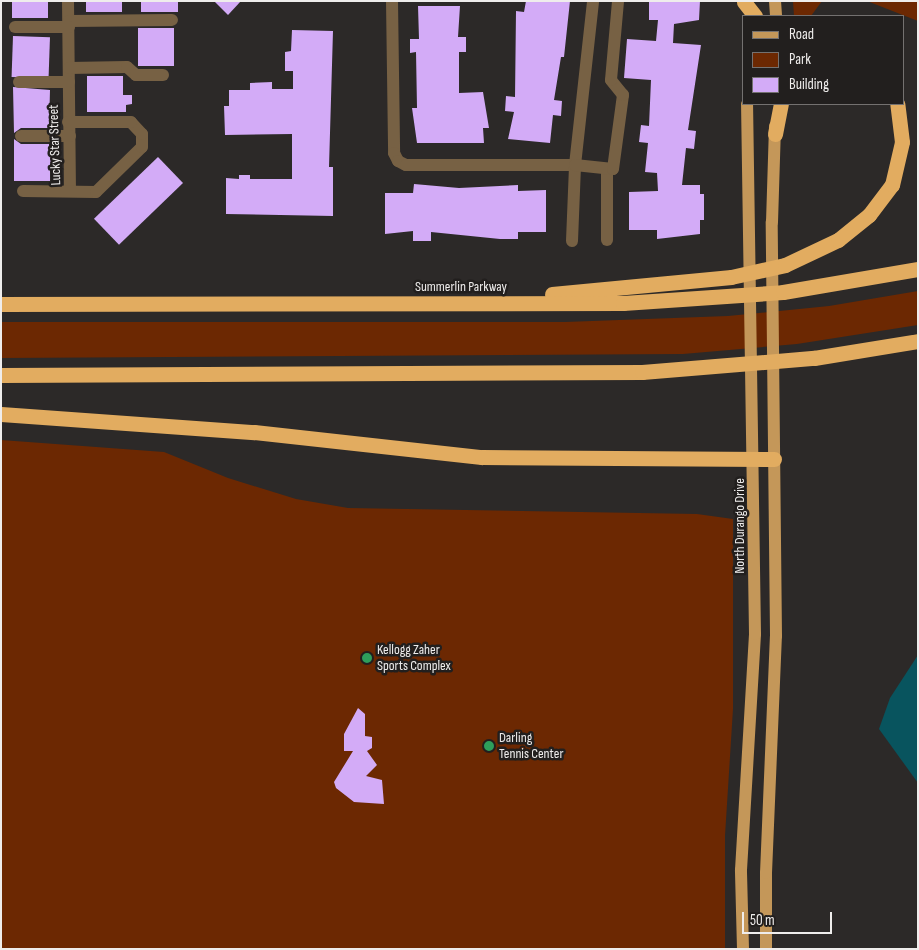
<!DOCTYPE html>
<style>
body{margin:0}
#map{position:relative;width:919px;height:950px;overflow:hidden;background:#2c2928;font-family:"Sofia Sans Condensed",sans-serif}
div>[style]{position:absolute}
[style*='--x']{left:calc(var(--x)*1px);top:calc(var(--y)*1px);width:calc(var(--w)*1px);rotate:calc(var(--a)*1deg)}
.green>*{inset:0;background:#6c2802}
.water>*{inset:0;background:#08545e}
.building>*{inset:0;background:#d3abf7;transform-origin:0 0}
.minor>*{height:12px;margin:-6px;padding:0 6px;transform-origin:6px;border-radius:6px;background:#776144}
.major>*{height:12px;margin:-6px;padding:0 6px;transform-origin:6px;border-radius:6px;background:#c49759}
.highway>*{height:15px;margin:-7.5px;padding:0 7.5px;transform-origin:7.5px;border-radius:7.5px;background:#e2ac60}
.dots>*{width:14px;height:14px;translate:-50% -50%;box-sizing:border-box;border:2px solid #221f1e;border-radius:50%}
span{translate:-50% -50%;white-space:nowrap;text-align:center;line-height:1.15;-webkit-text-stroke:5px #221f1e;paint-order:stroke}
.street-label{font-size:14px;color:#efedec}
.poi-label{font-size:14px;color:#efedec}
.left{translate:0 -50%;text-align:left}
.frame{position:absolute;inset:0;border:2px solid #efedec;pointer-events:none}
.legend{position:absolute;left:742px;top:15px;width:162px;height:90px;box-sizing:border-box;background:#221f1e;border:1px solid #747170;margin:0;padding:6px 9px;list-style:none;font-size:15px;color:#efedec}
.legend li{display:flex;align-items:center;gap:10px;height:25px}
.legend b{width:25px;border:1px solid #747170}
.scale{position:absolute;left:742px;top:912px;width:90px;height:22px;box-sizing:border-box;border:2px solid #efedec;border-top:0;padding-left:6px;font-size:15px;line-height:18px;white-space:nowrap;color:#efedec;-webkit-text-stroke:4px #221f1e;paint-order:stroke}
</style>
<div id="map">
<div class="green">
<i style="clip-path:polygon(793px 1px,822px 1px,811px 16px,794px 16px)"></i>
<i style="clip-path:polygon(867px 1px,918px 1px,918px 21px)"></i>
<i style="clip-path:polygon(918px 291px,918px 325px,797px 344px,683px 354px,1px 358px,1px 322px,565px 322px,728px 316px,829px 306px)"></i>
<i style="clip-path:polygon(1px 440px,164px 452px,228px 478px,296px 499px,348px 508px,697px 514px,733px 519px,733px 709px,725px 836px,725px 949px,1px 949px)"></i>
</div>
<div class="water">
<i style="clip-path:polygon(918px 655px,918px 783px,879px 729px,890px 698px)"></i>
</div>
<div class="building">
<i style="left:12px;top:1px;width:36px;height:17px"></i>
<i style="left:86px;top:1px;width:36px;height:11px"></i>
<i style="left:141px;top:1px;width:37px;height:11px"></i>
<i style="clip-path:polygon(214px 1px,241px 1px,228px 15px)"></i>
<i style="clip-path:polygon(526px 1px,570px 1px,564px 57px,561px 57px,554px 100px,562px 101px,561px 116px,553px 115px,550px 143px,508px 139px,514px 112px,505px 111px,506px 96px,515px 97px,516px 11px,524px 12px)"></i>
<i style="clip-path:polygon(700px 1px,699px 20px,674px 24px,673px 43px,701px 45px,688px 130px,696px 131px,694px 149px,686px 148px,682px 185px,700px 185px,700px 194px,704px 194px,704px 220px,700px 220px,700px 234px,657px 239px,657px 230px,629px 230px,629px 192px,658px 191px,657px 173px,645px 172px,648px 143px,639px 142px,641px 125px,649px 126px,651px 80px,624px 78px,627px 39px,656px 41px,658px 20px,649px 20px,649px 2px)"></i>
<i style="clip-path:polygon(418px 6px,460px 6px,458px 37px,466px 37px,466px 52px,459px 52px,459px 93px,483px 92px,489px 128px,483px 128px,484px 143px,417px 143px,412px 108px,417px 108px,416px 52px,410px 53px,410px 39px,419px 39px)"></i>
<i style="left:174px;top:28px;width:38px;height:36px;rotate:90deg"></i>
<i style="clip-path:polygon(292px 30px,333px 31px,329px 167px,333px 167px,333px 216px,226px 214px,226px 178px,239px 179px,239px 175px,250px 175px,250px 179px,292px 179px,292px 134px,225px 135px,224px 106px,229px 106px,229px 90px,250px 90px,250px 83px,272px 82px,272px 89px,293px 89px,293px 71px,285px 71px,285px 52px,291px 51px)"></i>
<i style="left:13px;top:36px;width:37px;height:41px;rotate:2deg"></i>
<i style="clip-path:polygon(87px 76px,123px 76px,123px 95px,132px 95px,132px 104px,126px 105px,126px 112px,87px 112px)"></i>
<i style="clip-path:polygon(13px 87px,50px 90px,49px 128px,21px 128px,14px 133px)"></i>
<i style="clip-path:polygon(14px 139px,21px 144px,49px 144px,49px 153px,55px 153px,55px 164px,50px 164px,50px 181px,14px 181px)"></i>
<i style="left:158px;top:157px;width:36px;height:89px;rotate:46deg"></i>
<i style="clip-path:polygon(414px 184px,459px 188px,518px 185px,518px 191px,546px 190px,546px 232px,518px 232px,518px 239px,500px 239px,431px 232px,431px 241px,413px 241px,413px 231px,385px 234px,385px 193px,413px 193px)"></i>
<i style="clip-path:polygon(358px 708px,365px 714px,365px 736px,372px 737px,372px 748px,367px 751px,377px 765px,366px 776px,382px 780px,384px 804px,354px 802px,336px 788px,334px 782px,353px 751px,344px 751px,344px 734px)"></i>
</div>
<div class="minor">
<i style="--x:68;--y:1;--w:190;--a:89.4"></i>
<i style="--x:392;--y:1;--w:152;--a:89.2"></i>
<i style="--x:394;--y:153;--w:9;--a:63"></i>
<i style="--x:398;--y:161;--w:9;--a:27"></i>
<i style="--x:406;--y:165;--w:169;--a:0"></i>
<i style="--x:575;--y:165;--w:165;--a:-83.7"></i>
<i style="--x:69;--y:21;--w:103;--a:-0.6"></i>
<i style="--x:15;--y:27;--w:54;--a:0"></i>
<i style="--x:69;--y:68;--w:58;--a:-1"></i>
<i style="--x:127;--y:67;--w:12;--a:42"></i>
<i style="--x:136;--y:75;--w:27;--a:0"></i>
<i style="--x:19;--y:82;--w:50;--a:0"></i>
<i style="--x:21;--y:136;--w:49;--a:0"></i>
<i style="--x:607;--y:169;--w:71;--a:90"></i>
<i style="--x:23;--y:191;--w:73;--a:0.8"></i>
<i style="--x:96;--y:192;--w:64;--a:-44.4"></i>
<i style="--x:142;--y:147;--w:13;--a:-90"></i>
<i style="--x:142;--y:134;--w:16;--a:-133"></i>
<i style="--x:131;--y:122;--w:63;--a:180"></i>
<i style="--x:572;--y:241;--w:76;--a:-87.7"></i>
<i style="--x:575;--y:165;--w:38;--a:6"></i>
<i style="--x:613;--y:169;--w:75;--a:-82.3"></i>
<i style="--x:623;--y:95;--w:19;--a:-129"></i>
<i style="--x:611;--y:80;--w:79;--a:-84.9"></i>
</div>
<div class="major">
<i style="--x:775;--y:1;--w:15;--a:86"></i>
<i style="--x:743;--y:949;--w:79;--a:-91.5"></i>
<i style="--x:741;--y:870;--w:236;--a:-86.6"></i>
<i style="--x:755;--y:634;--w:530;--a:-90.86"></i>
<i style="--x:766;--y:949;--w:76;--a:-90"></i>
<i style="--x:766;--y:873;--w:237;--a:-87.6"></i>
<i style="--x:776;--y:636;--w:414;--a:-90.6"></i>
<i style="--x:772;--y:222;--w:96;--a:-88.2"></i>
</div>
<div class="highway">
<i style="--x:744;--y:2;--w:18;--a:52"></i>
<i style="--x:775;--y:134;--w:31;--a:-79"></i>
<i style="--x:552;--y:294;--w:180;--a:-5.4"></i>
<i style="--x:731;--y:277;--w:55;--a:-12.5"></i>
<i style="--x:785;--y:265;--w:59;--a:-25.3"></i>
<i style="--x:838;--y:240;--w:40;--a:-39"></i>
<i style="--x:869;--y:215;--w:38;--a:-53"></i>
<i style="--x:892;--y:185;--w:44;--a:-76.9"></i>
<i style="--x:902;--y:142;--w:38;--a:-97"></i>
<i style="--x:1;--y:304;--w:622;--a:-0.09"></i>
<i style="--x:623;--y:303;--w:160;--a:-3.9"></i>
<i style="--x:783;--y:292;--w:137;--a:-9.7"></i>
<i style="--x:1;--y:375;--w:641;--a:-0.27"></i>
<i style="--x:642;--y:372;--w:173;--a:-4.7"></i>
<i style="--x:814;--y:358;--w:105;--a:-9.3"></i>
<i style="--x:1;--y:414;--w:254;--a:4.1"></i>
<i style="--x:254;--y:432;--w:229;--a:6.3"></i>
<i style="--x:482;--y:457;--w:292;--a:0.4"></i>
</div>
<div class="dots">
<i style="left:367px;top:658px;background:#2e9e5b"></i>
<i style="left:489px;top:746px;background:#2e9e5b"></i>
</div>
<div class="street-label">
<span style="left:55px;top:145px;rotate:-92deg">Lucky Star Street</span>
<span style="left:461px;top:287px">Summerlin Parkway</span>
<span style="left:740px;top:526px;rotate:-90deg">North Durango Drive</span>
</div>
<div class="poi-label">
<span class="left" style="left:377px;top:658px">Kellogg Zaher<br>Sports Complex</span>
<span class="left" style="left:499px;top:746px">Darling<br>Tennis Center</span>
</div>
<div class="frame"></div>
<ul class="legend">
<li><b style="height:6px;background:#c49759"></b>Road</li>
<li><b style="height:14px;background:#6c2802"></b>Park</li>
<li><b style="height:14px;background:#d3abf7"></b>Building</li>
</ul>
<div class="scale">50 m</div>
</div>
